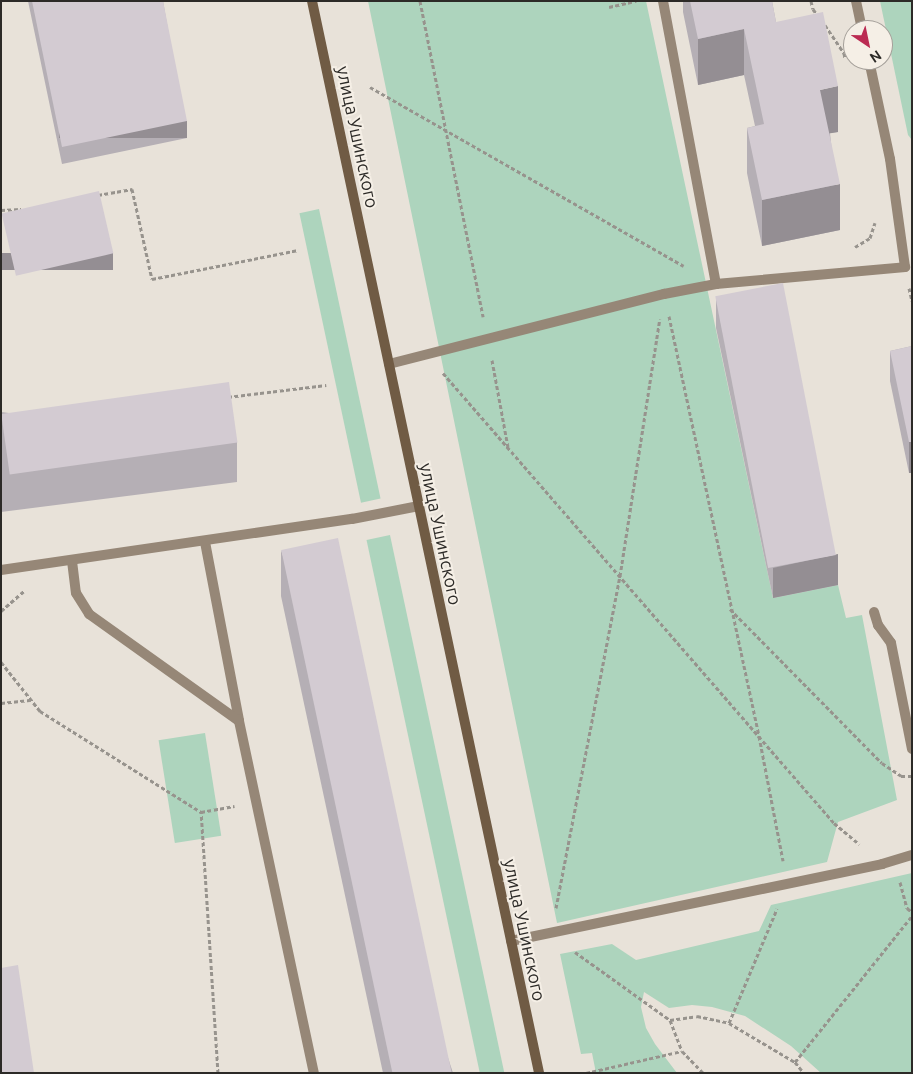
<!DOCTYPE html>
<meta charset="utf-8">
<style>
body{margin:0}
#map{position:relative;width:913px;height:1074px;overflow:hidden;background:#e8e2d9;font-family:Ubuntu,sans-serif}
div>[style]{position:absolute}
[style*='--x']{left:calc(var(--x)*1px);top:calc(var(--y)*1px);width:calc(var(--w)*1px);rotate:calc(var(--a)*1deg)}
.green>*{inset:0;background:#add4bd;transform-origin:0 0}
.path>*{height:3px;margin-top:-1.5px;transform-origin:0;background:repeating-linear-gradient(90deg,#97938d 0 4px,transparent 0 6.5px)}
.lane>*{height:10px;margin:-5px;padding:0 5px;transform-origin:5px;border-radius:5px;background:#968777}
.secondary>*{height:10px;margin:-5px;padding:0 5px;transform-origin:5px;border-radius:5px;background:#705b44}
.wall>*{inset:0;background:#b5afb5}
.shaded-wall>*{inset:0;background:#948e93;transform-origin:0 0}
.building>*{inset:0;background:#d3cbd2;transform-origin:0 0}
span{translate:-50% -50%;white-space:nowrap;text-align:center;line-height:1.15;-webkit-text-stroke:4px #f5efe6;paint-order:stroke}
.street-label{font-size:18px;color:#2c2a27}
.frame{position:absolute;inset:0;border:2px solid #2c2a27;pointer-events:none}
.north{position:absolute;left:843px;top:20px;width:50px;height:50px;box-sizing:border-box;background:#f5efe6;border:1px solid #a5a09a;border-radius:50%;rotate:146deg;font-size:14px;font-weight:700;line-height:20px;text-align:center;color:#2c2a27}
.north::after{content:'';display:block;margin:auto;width:18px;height:22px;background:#bb2b52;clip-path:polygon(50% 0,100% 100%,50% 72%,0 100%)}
</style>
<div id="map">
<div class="green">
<i style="clip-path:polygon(368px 1px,646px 1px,773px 598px,838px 585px,846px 618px,862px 615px,897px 800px,838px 822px,827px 862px,557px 923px)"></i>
<i style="clip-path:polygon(880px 1px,912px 1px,912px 140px,908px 135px)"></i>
<i style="left:319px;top:209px;width:296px;height:20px;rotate:78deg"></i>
<i style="left:390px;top:535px;width:550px;height:24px;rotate:78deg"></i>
<i style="left:205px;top:733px;width:104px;height:47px;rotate:81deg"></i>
<i style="clip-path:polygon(912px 873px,912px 1073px,821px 1073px,791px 1046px,745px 1016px,712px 1007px,692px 1005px,669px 1008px,644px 992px,641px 1007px,646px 1028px,655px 1044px,677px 1073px,596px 1073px,592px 1053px,581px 1054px,560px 954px,612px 944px,636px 960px,759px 931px,771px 905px)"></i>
</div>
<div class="path">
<i style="--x:420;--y:1;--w:322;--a:78.7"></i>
<i style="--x:811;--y:1;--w:8;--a:76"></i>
<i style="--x:813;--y:9;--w:9;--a:54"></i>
<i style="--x:609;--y:7;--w:28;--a:-13"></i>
<i style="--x:825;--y:25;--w:34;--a:56"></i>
<i style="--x:844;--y:53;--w:5;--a:79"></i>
<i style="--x:370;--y:87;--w:361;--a:29.7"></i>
<i style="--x:98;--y:195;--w:35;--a:-10"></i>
<i style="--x:132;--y:189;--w:92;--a:77.5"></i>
<i style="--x:152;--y:279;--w:149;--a:-11.2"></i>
<i style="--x:1;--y:210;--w:20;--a:-3"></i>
<i style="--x:855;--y:247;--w:17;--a:-31"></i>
<i style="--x:870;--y:238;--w:16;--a:-72"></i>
<i style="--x:909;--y:288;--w:13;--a:77"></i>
<i style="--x:669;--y:316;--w:430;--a:77.9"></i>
<i style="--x:759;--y:736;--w:127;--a:79.1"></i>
<i style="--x:492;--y:360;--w:88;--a:79.6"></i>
<i style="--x:443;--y:373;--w:596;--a:49.01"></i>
<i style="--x:834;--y:823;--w:33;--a:40"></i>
<i style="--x:228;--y:397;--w:99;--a:-7"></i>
<i style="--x:730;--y:609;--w:216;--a:45.4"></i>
<i style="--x:882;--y:763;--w:23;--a:34"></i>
<i style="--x:901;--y:776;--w:11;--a:0"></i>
<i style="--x:1;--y:611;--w:32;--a:-41"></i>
<i style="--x:1;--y:662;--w:63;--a:51.5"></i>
<i style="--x:40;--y:711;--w:190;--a:32.1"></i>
<i style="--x:1;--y:703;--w:29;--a:-6"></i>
<i style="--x:900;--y:882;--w:27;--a:75"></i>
<i style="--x:907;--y:908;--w:6;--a:39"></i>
<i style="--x:556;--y:908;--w:338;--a:-79.1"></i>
<i style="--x:620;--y:576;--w:260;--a:-81.2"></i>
<i style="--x:575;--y:952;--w:117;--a:35.6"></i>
<i style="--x:670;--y:1020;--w:33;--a:69"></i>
<i style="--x:682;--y:1051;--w:30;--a:46"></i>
<i style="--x:670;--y:1020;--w:27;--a:-8"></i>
<i style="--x:697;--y:1016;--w:33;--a:12"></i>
<i style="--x:729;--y:1023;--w:77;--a:30.6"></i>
<i style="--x:795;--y:1062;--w:14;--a:51"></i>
<i style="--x:729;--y:1023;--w:124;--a:-67.2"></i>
<i style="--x:795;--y:1062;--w:187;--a:-51.3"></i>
<i style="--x:218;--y:1073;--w:262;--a:-93.7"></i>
<i style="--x:201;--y:812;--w:34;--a:-10"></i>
<i style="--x:586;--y:1073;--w:98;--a:-12.9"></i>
</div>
<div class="lane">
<i style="--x:663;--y:1;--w:288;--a:79.4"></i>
<i style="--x:716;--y:284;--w:190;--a:-5.1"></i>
<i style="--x:905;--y:267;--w:109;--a:-97.9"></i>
<i style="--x:890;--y:159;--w:101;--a:-102"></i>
<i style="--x:856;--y:1;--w:30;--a:78"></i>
<i style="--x:389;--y:364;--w:284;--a:-14.3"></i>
<i style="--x:664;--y:294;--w:53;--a:-10.9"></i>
<i style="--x:205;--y:542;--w:182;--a:79.2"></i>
<i style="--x:239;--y:721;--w:360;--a:78"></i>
<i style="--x:72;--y:561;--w:32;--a:83"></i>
<i style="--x:76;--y:593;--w:25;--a:58"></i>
<i style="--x:89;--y:614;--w:184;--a:35.5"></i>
<i style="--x:1;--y:570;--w:355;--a:-8.3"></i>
<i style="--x:352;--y:519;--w:68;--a:-11"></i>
<i style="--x:874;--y:612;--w:14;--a:73"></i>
<i style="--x:878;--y:625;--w:22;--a:54"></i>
<i style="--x:891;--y:643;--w:108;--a:78.8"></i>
<i style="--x:511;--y:941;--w:379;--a:-11.7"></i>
<i style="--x:882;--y:864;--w:31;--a:-17"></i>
</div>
<div class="secondary">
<i style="--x:312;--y:1;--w:1096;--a:78.04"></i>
</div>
<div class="wall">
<i style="clip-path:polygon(28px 1px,163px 1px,187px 138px,62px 164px)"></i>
<i style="clip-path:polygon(683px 1px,772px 1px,776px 22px,838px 132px,830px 133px,840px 230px,762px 246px,747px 173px,747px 128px,755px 126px,744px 75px,698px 85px,683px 12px)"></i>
<i style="clip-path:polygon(716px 298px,838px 585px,773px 598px,716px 328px)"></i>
<i style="clip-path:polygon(912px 346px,912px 472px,909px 473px,890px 381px,890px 351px)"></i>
<i style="clip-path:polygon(1px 412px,237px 442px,237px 482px,1px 512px)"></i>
<i style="clip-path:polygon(281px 550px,453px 1073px,383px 1073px,281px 596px)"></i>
</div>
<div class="shaded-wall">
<i style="clip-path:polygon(744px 29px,744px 75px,698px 85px,698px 39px)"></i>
<i style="clip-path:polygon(838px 86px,838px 132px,820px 135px,820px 90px)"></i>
<i style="left:187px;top:121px;width:17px;height:128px;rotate:90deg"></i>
<i style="clip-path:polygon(840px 184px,840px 230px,762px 246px,762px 200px)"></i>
<i style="left:113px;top:253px;width:17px;height:115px;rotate:90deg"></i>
<i style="left:909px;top:442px;width:3px;height:31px"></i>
<i style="clip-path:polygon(838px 554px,838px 585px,773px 598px,773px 568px)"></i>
</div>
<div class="building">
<i style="clip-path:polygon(32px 1px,163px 1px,187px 121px,62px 147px)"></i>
<i style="clip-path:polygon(690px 1px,772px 1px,776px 22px,823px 12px,838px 86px,820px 90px,840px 184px,762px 200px,747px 128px,764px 124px,744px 29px,698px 39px)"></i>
<i style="left:99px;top:191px;width:64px;height:100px;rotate:77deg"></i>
<i style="left:783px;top:283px;width:277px;height:69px;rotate:79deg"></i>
<i style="clip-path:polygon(912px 346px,912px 442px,909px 442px,890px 351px)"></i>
<i style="left:229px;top:382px;width:61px;height:230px;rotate:82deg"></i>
<i style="left:338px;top:538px;width:547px;height:58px;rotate:78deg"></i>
<i style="clip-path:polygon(18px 965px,34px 1073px,1px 1073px,1px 968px)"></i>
</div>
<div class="street-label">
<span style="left:358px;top:137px;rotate:78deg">улица Ушинского</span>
<span style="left:441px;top:534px;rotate:78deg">улица Ушинского</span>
<span style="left:525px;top:930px;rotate:78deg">улица Ушинского</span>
</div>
<div class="frame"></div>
<div class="north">N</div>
</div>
